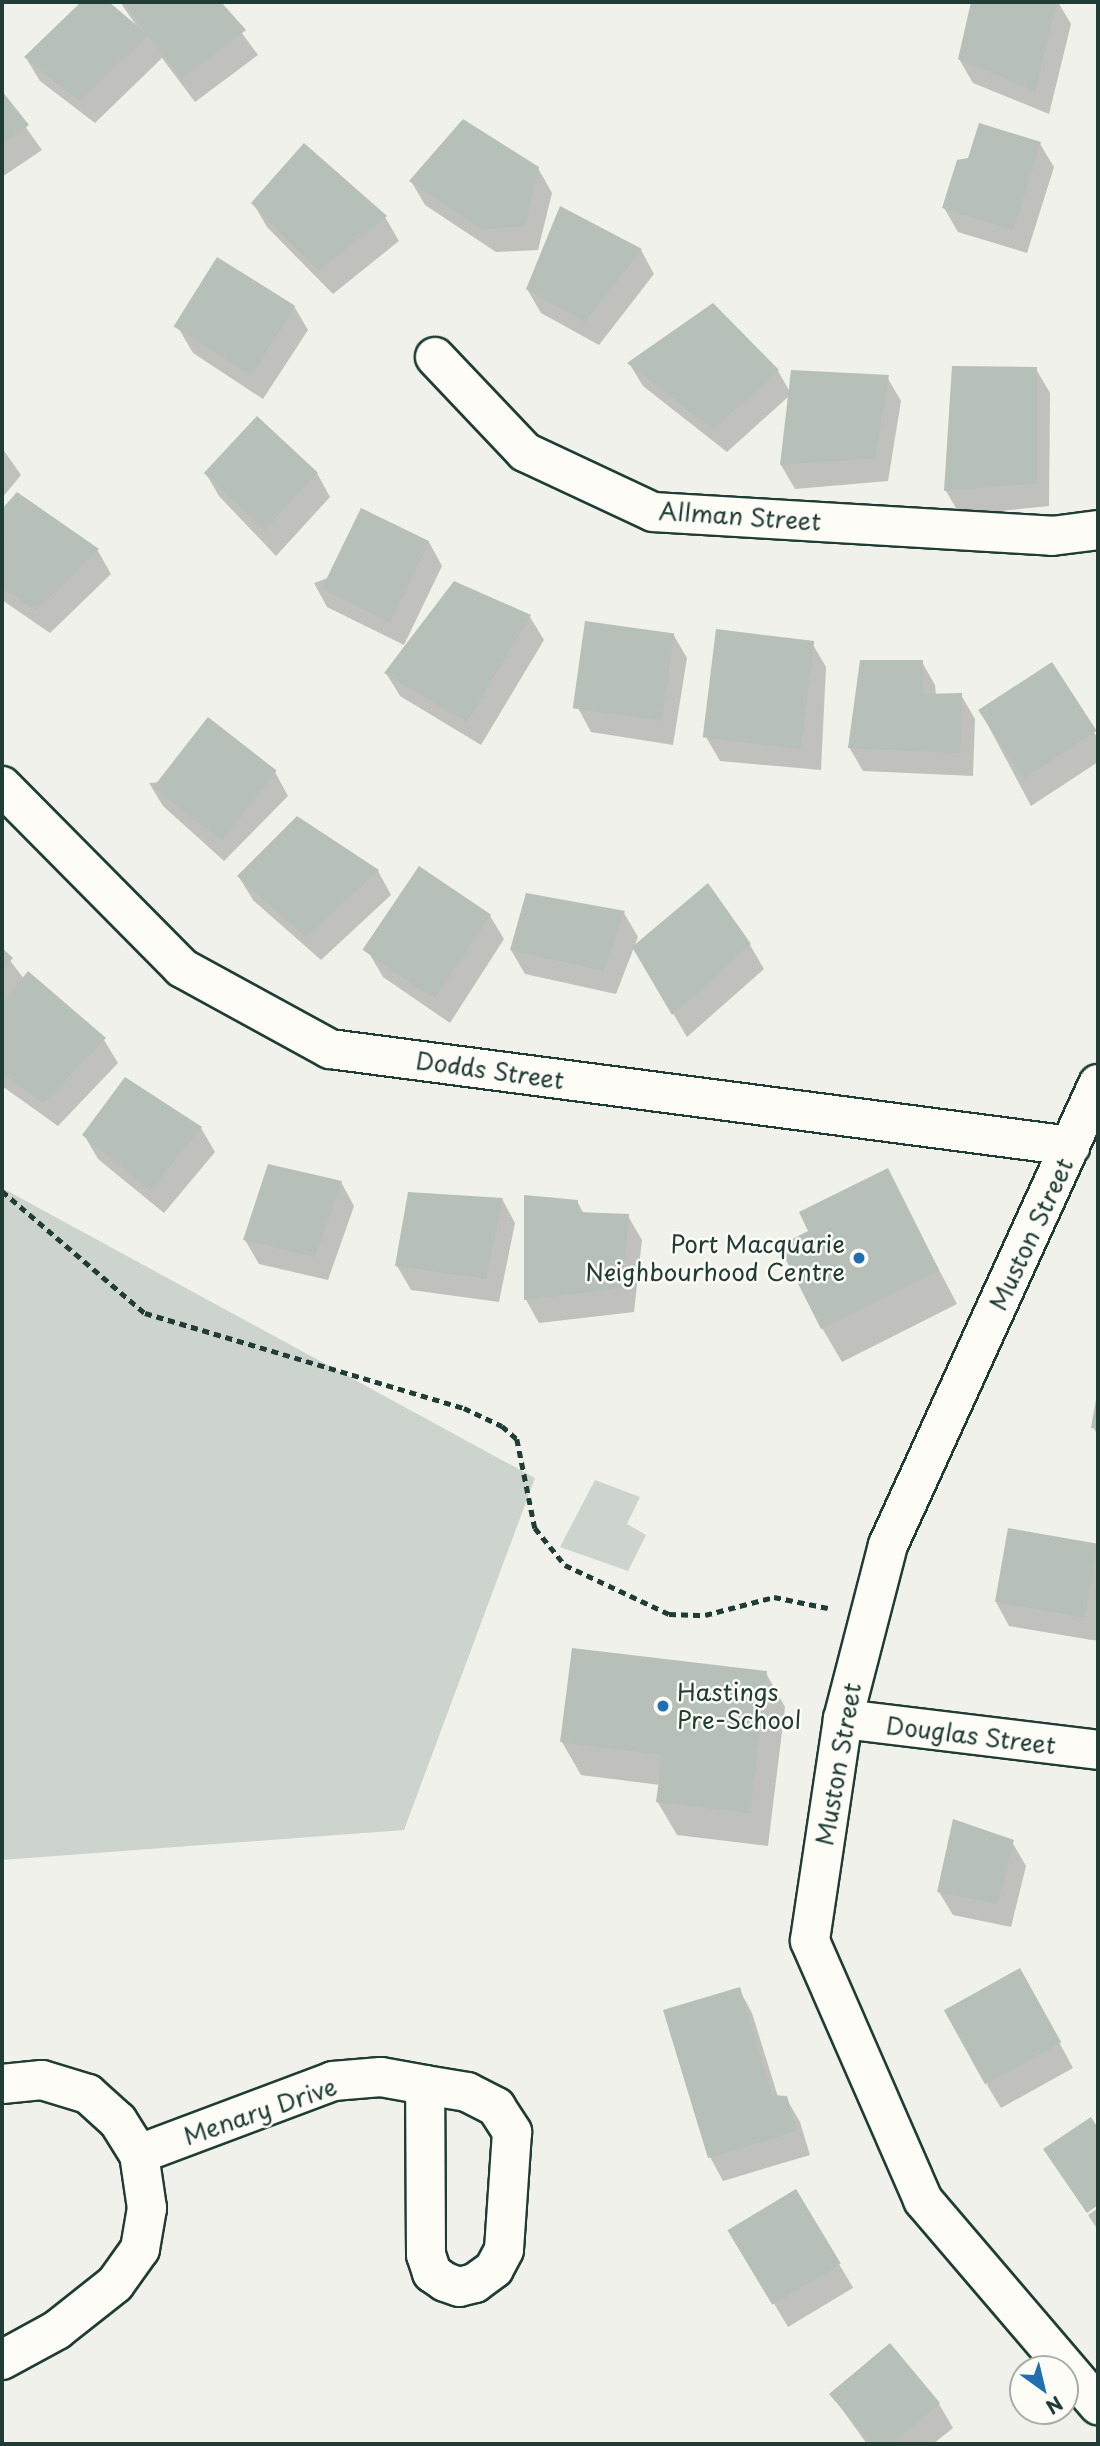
<!DOCTYPE html>
<style>
body{margin:0}
#map{position:relative;width:1100px;height:2446px;overflow:hidden;background:#f0f1eb;font-family:"Playpen Sans",sans-serif}
div>[style]{position:absolute}
[style*='--x']{left:calc(var(--x)*1px);top:calc(var(--y)*1px);width:calc(var(--w)*1px);rotate:calc(var(--a)*1deg)}
.green>*{inset:0;background:#cdd3cd}
.shadow>*{inset:0;background:#0003;transform-origin:0 0}
.building>*{inset:0;background:#b6bfb8;transform-origin:0 0}
.path>*{height:4.5px;margin-top:-2.25px;transform-origin:0;background:repeating-linear-gradient(90deg,#1f3d34 0 7px,transparent 0 12px)}
.roads{filter:drop-shadow(2px 0 #1f3d34) drop-shadow(-2px 0 #1f3d34) drop-shadow(0 2px #1f3d34) drop-shadow(0 -2px #1f3d34)}
.minor>*{height:38px;margin:-19px;padding:0 19px;transform-origin:19px;border-radius:19px;background:#fdfcf7}
.dots>*{width:19px;height:19px;translate:-50% -50%;box-sizing:border-box;border:4px solid #fdfcf7;border-radius:50%}
span{translate:-50% -50%;white-space:nowrap;text-align:center;line-height:1.15;-webkit-text-stroke:5px #fdfcf7;paint-order:stroke}
.street-label{font-size:24px;color:#1f3d34}
.poi-label{font-size:24px;color:#1f3d34}
.right{translate:-100% -50%;text-align:right}
.left{translate:0 -50%;text-align:left}
.frame{position:absolute;inset:0;border:4px solid #1f3d34;pointer-events:none}
.north{position:absolute;left:1009px;top:2355px;width:70px;height:70px;box-sizing:border-box;background:#fdfcf7;border:2px solid #a4b0a9;border-radius:50%;rotate:146deg;font-size:19px;font-weight:700;line-height:28px;text-align:center;color:#1f3d34}
.north::after{content:'';display:block;margin:auto;width:24px;height:32px;background:#1f6fb2;clip-path:polygon(50% 0,100% 100%,50% 72%,0 100%)}
</style>
<div id="map">
<div class="green">
<i style="clip-path:polygon(2px 1188px,535px 1478px,404px 1830px,2px 1860px)"></i>
<i style="clip-path:polygon(595px 1480px,640px 1497px,627px 1524px,646px 1535px,628px 1571px,560px 1547px)"></i>
</div>
<div class="shadow">
<i style="clip-path:polygon(84px 2px,106px 2px,140px 31px,120px 2px,219px 2px,258px 55px,195px 102px,162px 58px,95px 123px,40px 81px,26px 58px)"></i>
<i style="clip-path:polygon(972px 2px,1058px 2px,1071px 24px,1049px 114px,973px 83px,959px 59px)"></i>
<i style="clip-path:polygon(2px 94px,42px 150px,2px 177px)"></i>
<i style="clip-path:polygon(1040px 144px,1054px 167px,1027px 253px,958px 232px,944px 208px)"></i>
<i style="clip-path:polygon(538px 168px,552px 193px,538px 250px,496px 252px,425px 205px,411px 181px)"></i>
<i style="clip-path:polygon(253px 203px,385px 217px,399px 241px,333px 294px,267px 227px)"></i>
<i style="clip-path:polygon(641px 250px,654px 274px,599px 345px,541px 313px,527px 289px)"></i>
<i style="clip-path:polygon(218px 260px,294px 306px,308px 330px,263px 399px,193px 353px,179px 329px)"></i>
<i style="clip-path:polygon(629px 363px,778px 371px,790px 392px,887px 377px,901px 401px,888px 481px,795px 489px,781px 465px,789px 396px,727px 452px,643px 386px)"></i>
<i style="clip-path:polygon(954px 368px,1036px 369px,1050px 393px,1049px 506px,960px 515px,946px 491px)"></i>
<i style="clip-path:polygon(2px 448px,21px 475px,2px 498px)"></i>
<i style="clip-path:polygon(205px 472px,317px 473px,330px 497px,276px 556px,219px 496px)"></i>
<i style="clip-path:polygon(17px 494px,98px 551px,111px 574px,50px 633px,2px 600px,2px 511px)"></i>
<i style="clip-path:polygon(429px 542px,442px 566px,404px 645px,327px 607px,314px 583px)"></i>
<i style="clip-path:polygon(454px 583px,530px 617px,544px 640px,481px 745px,400px 696px,386px 673px)"></i>
<i style="clip-path:polygon(673px 634px,687px 658px,673px 745px,591px 732px,578px 708px)"></i>
<i style="clip-path:polygon(812px 643px,826px 667px,821px 770px,720px 761px,706px 737px)"></i>
<i style="clip-path:polygon(922px 662px,935px 685px,936px 695px,961px 695px,975px 719px,973px 776px,863px 771px,849px 747px)"></i>
<i style="clip-path:polygon(1052px 664px,1098px 739px,1098px 762px,1031px 806px,982px 714px)"></i>
<i style="clip-path:polygon(275px 772px,288px 796px,224px 861px,163px 806px,149px 783px)"></i>
<i style="clip-path:polygon(419px 869px,490px 916px,504px 939px,450px 1023px,383px 977px,369px 953px)"></i>
<i style="clip-path:polygon(378px 871px,391px 895px,321px 960px,253px 900px,239px 877px)"></i>
<i style="clip-path:polygon(624px 913px,638px 937px,616px 994px,525px 974px,511px 950px)"></i>
<i style="clip-path:polygon(750px 945px,764px 969px,687px 1037px,634px 947px)"></i>
<i style="clip-path:polygon(2px 950px,24px 979px,104px 1040px,118px 1063px,58px 1126px,2px 1086px)"></i>
<i style="clip-path:polygon(125px 1079px,201px 1128px,215px 1152px,164px 1213px,98px 1159px,84px 1135px)"></i>
<i style="clip-path:polygon(887px 1171px,957px 1304px,842px 1362px,822px 1328px)"></i>
<i style="clip-path:polygon(341px 1182px,354px 1206px,328px 1280px,259px 1264px,245px 1240px)"></i>
<i style="clip-path:polygon(502px 1199px,515px 1223px,499px 1302px,411px 1290px,397px 1266px)"></i>
<i style="clip-path:polygon(577px 1201px,584px 1214px,628px 1216px,642px 1240px,634px 1312px,539px 1323px,526px 1300px)"></i>
<i style="clip-path:polygon(1098px 1396px,1098px 1436px,1093px 1427px)"></i>
<i style="clip-path:polygon(1009px 1530px,1098px 1546px,1098px 1641px,1009px 1626px,996px 1602px)"></i>
<i style="clip-path:polygon(766px 1673px,785px 1707px,768px 1846px,677px 1835px,657px 1801px,660px 1785px,581px 1775px,562px 1742px)"></i>
<i style="clip-path:polygon(1012px 1842px,1026px 1866px,1011px 1927px,953px 1915px,939px 1892px)"></i>
<i style="clip-path:polygon(739px 1989px,752px 2013px,778px 2097px,786px 2098px,800px 2122px,810px 2155px,723px 2181px,710px 2157px)"></i>
<i style="clip-path:polygon(1033px 1994px,1073px 2068px,1001px 2108px,987px 2085px)"></i>
<i style="clip-path:polygon(1090px 2119px,1098px 2131px,1098px 2203px,1086px 2212px,1046px 2149px)"></i>
<i style="left:795px;top:2191px;width:113px;height:76px;rotate:59deg"></i>
<i style="clip-path:polygon(1098px 2208px,1098px 2230px,1088px 2215px)"></i>
<i style="clip-path:polygon(890px 2346px,939px 2404px,953px 2428px,933px 2444px,867px 2444px,831px 2394px)"></i>
</div>
<div class="building">
<i style="clip-path:polygon(81px 2px,109px 2px,148px 35px,80px 101px,24px 57px)"></i>
<i style="clip-path:polygon(123px 2px,221px 2px,246px 30px,181px 79px)"></i>
<i style="clip-path:polygon(971px 2px,1057px 2px,1035px 91px,958px 59px)"></i>
<i style="clip-path:polygon(2px 91px,29px 125px,2px 144px)"></i>
<i style="clip-path:polygon(463px 119px,539px 167px,525px 226px,481px 229px,409px 181px)"></i>
<i style="clip-path:polygon(979px 123px,1041px 142px,1013px 230px,942px 208px,957px 160px,968px 158px)"></i>
<i style="clip-path:polygon(304px 143px,387px 216px,318px 271px,251px 203px)"></i>
<i style="clip-path:polygon(560px 206px,642px 249px,585px 322px,526px 289px)"></i>
<i style="left:217px;top:257px;width:92px;height:82px;rotate:32deg"></i>
<i style="clip-path:polygon(713px 303px,779px 370px,713px 429px,627px 363px)"></i>
<i style="clip-path:polygon(952px 366px,1037px 367px,1037px 483px,944px 491px)"></i>
<i style="clip-path:polygon(791px 370px,889px 375px,875px 458px,780px 465px)"></i>
<i style="left:257px;top:416px;width:83px;height:78px;rotate:43deg"></i>
<i style="clip-path:polygon(17px 492px,99px 549px,36px 610px,2px 587px,2px 547px,6px 542px,2px 541px,2px 509px)"></i>
<i style="left:361px;top:508px;width:76px;height:90px;rotate:26deg"></i>
<i style="clip-path:polygon(454px 581px,531px 615px,467px 722px,384px 673px)"></i>
<i style="left:585px;top:621px;width:90px;height:88px;rotate:8deg"></i>
<i style="left:716px;top:629px;width:99px;height:109px;rotate:7deg"></i>
<i style="clip-path:polygon(860px 660px,923px 660px,923px 694px,962px 693px,960px 753px,848px 748px)"></i>
<i style="left:1052px;top:662px;width:82px;height:88px;rotate:57deg"></i>
<i style="left:208px;top:717px;width:87px;height:89px;rotate:38deg"></i>
<i style="clip-path:polygon(297px 816px,379px 870px,306px 937px,237px 876px)"></i>
<i style="left:419px;top:866px;width:87px;height:101px;rotate:34deg"></i>
<i style="clip-path:polygon(708px 883px,751px 944px,672px 1015px,632px 947px)"></i>
<i style="clip-path:polygon(526px 893px,625px 911px,603px 971px,510px 950px)"></i>
<i style="clip-path:polygon(2px 948px,13px 958px,2px 970px)"></i>
<i style="clip-path:polygon(28px 971px,106px 1038px,43px 1103px,2px 1073px,2px 1004px)"></i>
<i style="clip-path:polygon(125px 1077px,202px 1127px,150px 1190px,82px 1135px)"></i>
<i style="clip-path:polygon(268px 1164px,342px 1181px,315px 1257px,243px 1240px)"></i>
<i style="clip-path:polygon(888px 1168px,939px 1270px,821px 1329px,779px 1246px,808px 1231px,799px 1212px)"></i>
<i style="clip-path:polygon(408px 1192px,503px 1198px,486px 1279px,395px 1266px)"></i>
<i style="clip-path:polygon(524px 1195px,578px 1200px,578px 1212px,629px 1214px,622px 1288px,524px 1300px)"></i>
<i style="clip-path:polygon(1097px 1394px,1098px 1394px,1098px 1429px,1091px 1428px)"></i>
<i style="left:1008px;top:1528px;width:91px;height:75px;rotate:10deg"></i>
<i style="clip-path:polygon(572px 1648px,767px 1671px,750px 1813px,656px 1802px,662px 1755px,560px 1742px)"></i>
<i style="clip-path:polygon(953px 1819px,1014px 1840px,998px 1904px,937px 1892px)"></i>
<i style="left:1020px;top:1968px;width:85px;height:87px;rotate:61deg"></i>
<i style="clip-path:polygon(740px 1987px,772px 2095px,787px 2096px,797px 2131px,708px 2158px,663px 2010px)"></i>
<i style="clip-path:polygon(1091px 2117px,1098px 2128px,1098px 2205px,1087px 2213px,1043px 2149px)"></i>
<i style="left:796px;top:2189px;width:87px;height:80px;rotate:59deg"></i>
<i style="clip-path:polygon(890px 2343px,940px 2403px,891px 2444px,872px 2444px,829px 2394px)"></i>
</div>
<div class="path">
<i style="--x:2;--y:1191;--w:188;--a:40.5"></i>
<i style="--x:145;--y:1313;--w:333;--a:16.6"></i>
<i style="--x:464;--y:1408;--w:42;--a:25.3"></i>
<i style="--x:502;--y:1426;--w:20;--a:41"></i>
<i style="--x:517;--y:1439;--w:91;--a:78.6"></i>
<i style="--x:535;--y:1528;--w:48;--a:51"></i>
<i style="--x:565;--y:1565;--w:115;--a:25.2"></i>
<i style="--x:669;--y:1614;--w:36;--a:2"></i>
<i style="--x:705;--y:1615;--w:71;--a:-14.6"></i>
<i style="--x:774;--y:1597;--w:55;--a:11.5"></i>
</div>
<div class="roads">
<div class="minor">
<i style="--x:435;--y:357;--w:131;--a:46.5"></i>
<i style="--x:525;--y:452;--w:141;--a:25.1"></i>
<i style="--x:653;--y:512;--w:400;--a:3.4"></i>
<i style="--x:1052;--y:536;--w:46;--a:-7.4"></i>
<i style="--x:2;--y:786;--w:256;--a:45.3"></i>
<i style="--x:182;--y:968;--w:169;--a:28.7"></i>
<i style="--x:330;--y:1049;--w:747;--a:7.46"></i>
<i style="--x:1098;--y:1084;--w:507;--a:114.49"></i>
<i style="--x:888;--y:1545;--w:180;--a:104.5"></i>
<i style="--x:843;--y:1719;--w:224;--a:98.5"></i>
<i style="--x:810;--y:1941;--w:283;--a:66.4"></i>
<i style="--x:923;--y:2200;--w:270;--a:49.5"></i>
<i style="--x:843;--y:1719;--w:257;--a:6.9"></i>
<i style="--x:2;--y:2084;--w:40;--a:-5.7"></i>
<i style="--x:42;--y:2080;--w:48;--a:16.9"></i>
<i style="--x:88;--y:2094;--w:40;--a:42"></i>
<i style="--x:118;--y:2121;--w:39;--a:58"></i>
<i style="--x:139;--y:2154;--w:55;--a:81.6"></i>
<i style="--x:147;--y:2208;--w:42;--a:99.7"></i>
<i style="--x:140;--y:2249;--w:43;--a:125.5"></i>
<i style="--x:115;--y:2284;--w:74;--a:141.6"></i>
<i style="--x:57;--y:2330;--w:63;--a:151.4"></i>
<i style="--x:139;--y:2154;--w:207;--a:-20.6"></i>
<i style="--x:333;--y:2081;--w:48;--a:-4.8"></i>
<i style="--x:381;--y:2077;--w:45;--a:10.3"></i>
<i style="--x:425;--y:2085;--w:43;--a:9.5"></i>
<i style="--x:467;--y:2092;--w:33;--a:27"></i>
<i style="--x:496;--y:2107;--w:30;--a:57"></i>
<i style="--x:512;--y:2132;--w:118;--a:93.9"></i>
<i style="--x:504;--y:2250;--w:21;--a:118"></i>
<i style="--x:494;--y:2269;--w:24;--a:144"></i>
<i style="--x:475;--y:2283;--w:16;--a:166"></i>
<i style="--x:459;--y:2287;--w:15;--a:-160"></i>
<i style="--x:445;--y:2282;--w:16;--a:-145"></i>
<i style="--x:432;--y:2273;--w:19;--a:-108"></i>
<i style="--x:426;--y:2255;--w:170;--a:-90.3"></i>
</div>
</div>
<div class="dots">
<i style="left:859px;top:1258px;background:#1f6fb2"></i>
<i style="left:663px;top:1706px;background:#1f6fb2"></i>
</div>
<div class="street-label">
<span style="left:740px;top:516px;rotate:4deg">Allman Street</span>
<span style="left:490px;top:1070px;rotate:8deg">Dodds Street</span>
<span style="left:1031px;top:1234px;rotate:-65deg">Muston Street</span>
<span style="left:971px;top:1735px;rotate:7deg">Douglas Street</span>
<span style="left:838px;top:1764px;rotate:-80deg">Muston Street</span>
<span style="left:260px;top:2111px;rotate:-19deg">Menary Drive</span>
</div>
<div class="poi-label">
<span class="right" style="left:845px;top:1258px">Port Macquarie<br>Neighbourhood Centre</span>
<span class="left" style="left:677px;top:1706px">Hastings<br>Pre-School</span>
</div>
<div class="frame"></div>
<div class="north">N</div>
</div>
